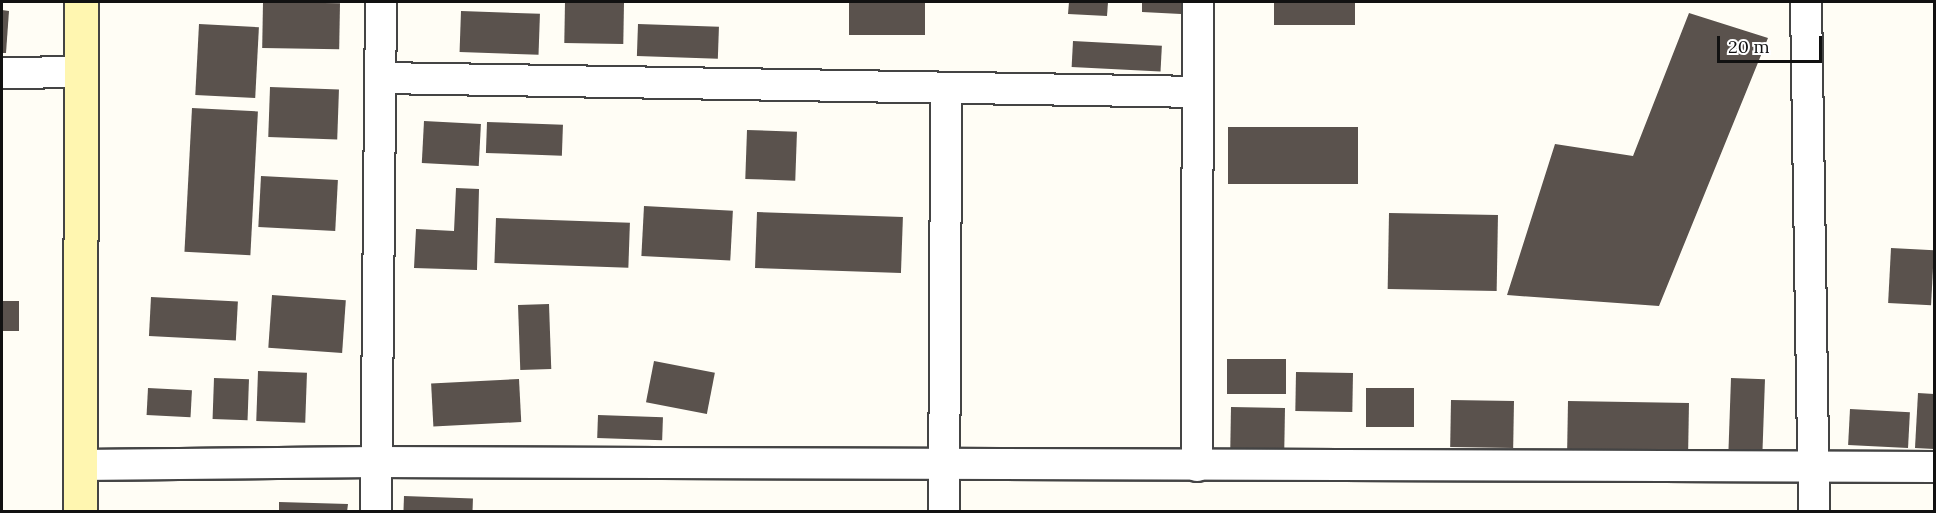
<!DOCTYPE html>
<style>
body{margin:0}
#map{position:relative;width:1936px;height:513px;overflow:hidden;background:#fffdf5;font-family:Lora,serif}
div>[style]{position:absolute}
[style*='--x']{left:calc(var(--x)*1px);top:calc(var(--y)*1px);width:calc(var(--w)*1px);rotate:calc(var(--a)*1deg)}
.building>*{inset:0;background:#5a524d;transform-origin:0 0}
.roads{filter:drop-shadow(2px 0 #444) drop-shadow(-2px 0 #444) drop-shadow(0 2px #444) drop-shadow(0 -2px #444)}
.street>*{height:30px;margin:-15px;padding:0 15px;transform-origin:15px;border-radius:15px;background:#fff}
.secondary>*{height:33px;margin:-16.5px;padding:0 16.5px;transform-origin:16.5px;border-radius:16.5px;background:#fff6b0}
span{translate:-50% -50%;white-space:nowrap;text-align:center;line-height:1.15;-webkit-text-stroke:6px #fff;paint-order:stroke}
.frame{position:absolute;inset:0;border:3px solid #111;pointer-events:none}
.scale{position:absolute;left:1717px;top:36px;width:105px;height:27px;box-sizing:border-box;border:3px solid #111;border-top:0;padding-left:8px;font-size:18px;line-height:21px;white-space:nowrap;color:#111;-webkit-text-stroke:4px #fff;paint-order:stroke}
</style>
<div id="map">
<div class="building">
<i style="left:263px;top:2px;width:77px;height:46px;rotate:1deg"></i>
<i style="left:565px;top:2px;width:59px;height:41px;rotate:1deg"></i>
<i style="left:849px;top:2px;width:76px;height:33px"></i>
<i style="clip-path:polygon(1069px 2px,1108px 2px,1107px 16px,1068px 14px)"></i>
<i style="clip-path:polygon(1142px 2px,1181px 2px,1181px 14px,1142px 12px)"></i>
<i style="left:1274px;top:2px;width:81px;height:23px"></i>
<i style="clip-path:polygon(2px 10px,9px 11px,6px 53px,2px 53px)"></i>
<i style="left:461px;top:11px;width:79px;height:41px;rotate:2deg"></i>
<i style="clip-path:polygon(1689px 13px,1768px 38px,1659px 306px,1507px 295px,1555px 144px,1633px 156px)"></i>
<i style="left:199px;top:24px;width:60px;height:71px;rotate:3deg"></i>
<i style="left:638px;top:24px;width:81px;height:32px;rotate:2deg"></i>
<i style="left:1073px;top:41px;width:89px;height:26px;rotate:3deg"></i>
<i style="left:270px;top:87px;width:69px;height:50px;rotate:2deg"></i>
<i style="left:192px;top:108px;width:66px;height:144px;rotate:3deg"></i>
<i style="left:424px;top:121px;width:57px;height:42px;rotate:3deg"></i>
<i style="left:487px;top:122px;width:76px;height:31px;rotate:2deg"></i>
<i style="left:1228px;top:127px;width:130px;height:57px"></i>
<i style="left:747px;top:130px;width:50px;height:49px;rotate:2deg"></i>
<i style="left:261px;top:176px;width:77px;height:51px;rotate:3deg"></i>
<i style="clip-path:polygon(456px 188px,479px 189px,477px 270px,414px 268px,416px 229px,454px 231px)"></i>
<i style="left:644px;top:206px;width:89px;height:50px;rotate:3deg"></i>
<i style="left:757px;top:212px;width:146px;height:56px;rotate:2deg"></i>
<i style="left:1389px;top:213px;width:109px;height:76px;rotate:1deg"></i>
<i style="left:496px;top:218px;width:134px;height:45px;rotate:2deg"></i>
<i style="left:1891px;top:248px;width:43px;height:55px;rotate:3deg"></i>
<i style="left:272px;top:295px;width:74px;height:53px;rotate:4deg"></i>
<i style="left:151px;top:297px;width:87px;height:39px;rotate:3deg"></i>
<i style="left:2px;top:301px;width:17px;height:30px"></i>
<i style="left:549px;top:304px;width:65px;height:31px;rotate:88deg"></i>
<i style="left:1227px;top:359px;width:59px;height:35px"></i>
<i style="left:654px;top:361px;width:62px;height:42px;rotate:11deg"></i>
<i style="left:258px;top:371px;width:49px;height:50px;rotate:2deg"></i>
<i style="left:1296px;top:372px;width:57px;height:39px;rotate:1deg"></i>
<i style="left:214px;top:378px;width:35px;height:41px;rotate:2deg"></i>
<i style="left:1731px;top:378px;width:34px;height:73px;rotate:2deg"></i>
<i style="left:519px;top:379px;width:43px;height:88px;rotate:87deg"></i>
<i style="left:148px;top:388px;width:44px;height:27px;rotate:3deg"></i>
<i style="left:1366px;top:388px;width:48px;height:39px"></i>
<i style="clip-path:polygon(1918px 393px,1934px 394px,1934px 449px,1915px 448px)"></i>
<i style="left:1451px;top:400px;width:63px;height:47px;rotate:1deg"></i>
<i style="left:1568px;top:401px;width:121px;height:50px;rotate:1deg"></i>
<i style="left:1231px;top:407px;width:54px;height:42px;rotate:1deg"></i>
<i style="left:1850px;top:409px;width:60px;height:36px;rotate:3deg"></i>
<i style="left:598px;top:415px;width:65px;height:23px;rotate:2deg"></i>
<i style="left:404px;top:496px;width:69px;height:16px;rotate:2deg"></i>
<i style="clip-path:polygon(279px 502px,348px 504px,347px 512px,279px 512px)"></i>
</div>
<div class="roads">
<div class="street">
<i style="--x:1806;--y:2;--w:510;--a:89.1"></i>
<i style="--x:2;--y:73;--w:79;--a:-0.7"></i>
<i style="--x:381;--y:78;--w:816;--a:0.98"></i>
<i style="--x:81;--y:465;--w:295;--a:-0.6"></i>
<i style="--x:376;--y:462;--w:1558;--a:0.18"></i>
<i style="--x:1197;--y:466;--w:464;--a:-89.9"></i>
<i style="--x:376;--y:512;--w:510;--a:-89.44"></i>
<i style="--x:944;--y:512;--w:422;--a:-89.7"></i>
</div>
<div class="secondary">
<i style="--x:80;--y:512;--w:510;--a:-89.89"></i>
</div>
</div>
<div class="frame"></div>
<div class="scale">20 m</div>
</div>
